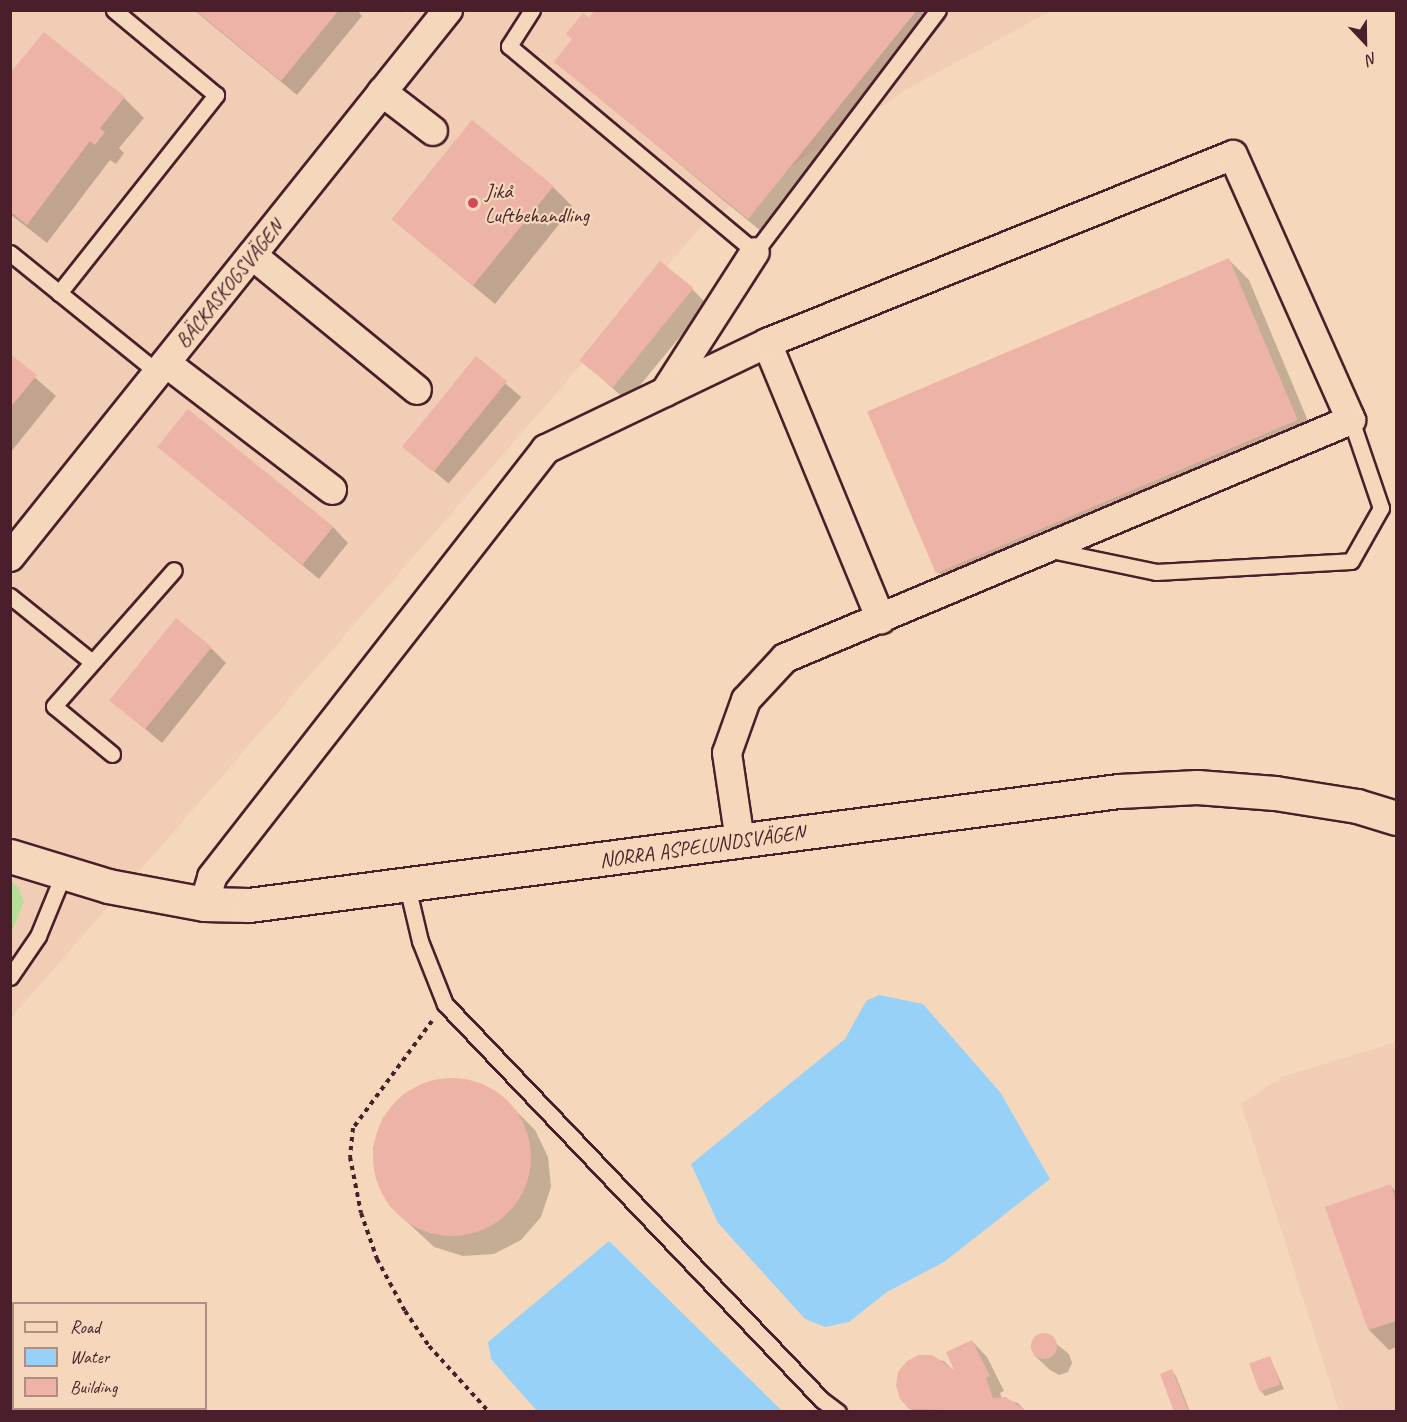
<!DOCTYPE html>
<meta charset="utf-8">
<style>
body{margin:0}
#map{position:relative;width:1407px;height:1422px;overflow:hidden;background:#f5d8bb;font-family:Caveat,sans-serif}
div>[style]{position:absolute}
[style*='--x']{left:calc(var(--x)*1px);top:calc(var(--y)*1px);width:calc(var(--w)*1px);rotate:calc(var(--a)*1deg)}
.built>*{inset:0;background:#f2cdb5}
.green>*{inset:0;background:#b7de99}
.water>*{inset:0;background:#98d1f8}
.shadow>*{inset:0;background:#0003;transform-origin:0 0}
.building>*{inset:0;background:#ecb3a6;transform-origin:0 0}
.round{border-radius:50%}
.path>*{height:4px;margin-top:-2px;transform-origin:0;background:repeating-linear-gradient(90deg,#4a1f2b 0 4.5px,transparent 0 9px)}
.roads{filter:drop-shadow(2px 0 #4a1f2b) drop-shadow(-2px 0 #4a1f2b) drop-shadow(0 2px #4a1f2b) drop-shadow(0 -2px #4a1f2b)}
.service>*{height:15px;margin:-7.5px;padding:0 7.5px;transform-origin:7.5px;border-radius:7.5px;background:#f5d8bb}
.minor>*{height:28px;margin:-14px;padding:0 14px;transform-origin:14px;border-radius:14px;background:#f5d8bb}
.tertiary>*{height:33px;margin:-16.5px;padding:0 16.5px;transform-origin:16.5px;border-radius:16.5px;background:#f5d8bb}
.dots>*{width:16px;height:16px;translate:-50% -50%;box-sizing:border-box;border:3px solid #f5d8bb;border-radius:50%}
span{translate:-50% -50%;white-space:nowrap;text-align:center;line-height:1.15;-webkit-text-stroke:4.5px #f5d8bb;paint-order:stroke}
.poi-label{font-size:21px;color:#4a1f2b}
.left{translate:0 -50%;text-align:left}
.street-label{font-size:21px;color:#4a1f2b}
.frame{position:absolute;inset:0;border:12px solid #4a1f2b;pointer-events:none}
.legend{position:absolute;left:12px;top:1302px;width:195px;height:108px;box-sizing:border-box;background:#f5d8bb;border:2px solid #b18e81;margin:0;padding:8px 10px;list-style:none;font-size:18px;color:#4a1f2b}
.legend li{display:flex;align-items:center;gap:12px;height:30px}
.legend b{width:30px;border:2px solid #b18e81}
.north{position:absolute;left:1335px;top:12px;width:60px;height:60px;-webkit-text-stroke:4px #f5d8bb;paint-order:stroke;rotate:158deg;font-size:16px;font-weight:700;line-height:24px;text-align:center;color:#4a1f2b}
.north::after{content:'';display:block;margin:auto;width:21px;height:27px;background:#4a1f2b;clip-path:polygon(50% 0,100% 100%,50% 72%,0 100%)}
</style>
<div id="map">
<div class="built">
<i style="clip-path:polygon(403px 10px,407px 14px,410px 10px,1051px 11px,909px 88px,704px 224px,11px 1018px,11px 11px)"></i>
<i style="clip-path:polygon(1396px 1042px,1396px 1411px,1339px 1411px,1241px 1104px,1282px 1077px)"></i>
</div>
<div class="green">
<i style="clip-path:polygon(11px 881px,18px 887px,24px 902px,11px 933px)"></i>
<i style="clip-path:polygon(13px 1316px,14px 1408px,140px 1411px,11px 1411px)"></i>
</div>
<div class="water">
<i style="clip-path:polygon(879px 995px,923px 1004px,1000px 1092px,1050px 1179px,944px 1262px,887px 1292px,849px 1322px,825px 1327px,805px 1319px,718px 1223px,691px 1164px,845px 1039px,866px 1001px)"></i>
<i style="clip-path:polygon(609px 1241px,781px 1410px,537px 1411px,491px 1359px,488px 1342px)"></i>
</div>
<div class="shadow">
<i style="clip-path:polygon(194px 10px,357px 10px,362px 16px,297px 95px)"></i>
<i style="clip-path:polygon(597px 10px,938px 10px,946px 19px,769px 238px,556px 62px)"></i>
<i style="clip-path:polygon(10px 75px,124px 98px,144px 118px,119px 148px,124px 153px,116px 164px,110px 160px,47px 243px,10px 214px)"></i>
<i style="clip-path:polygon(553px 187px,573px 207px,495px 304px,394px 220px)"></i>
<i style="clip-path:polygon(1229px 260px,1249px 280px,1316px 440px,957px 591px,937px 571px)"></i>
<i style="clip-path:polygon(692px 289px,707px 304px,627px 401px,581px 360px)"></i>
<i style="clip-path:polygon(10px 356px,56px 396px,10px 453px)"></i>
<i style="left:476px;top:359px;width:59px;height:113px;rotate:40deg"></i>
<i style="clip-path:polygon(159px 447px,333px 527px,348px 543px,319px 579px)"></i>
<i style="clip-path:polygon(211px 648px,226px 663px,162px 743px,112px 701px)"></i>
<i style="clip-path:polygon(461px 1079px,490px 1089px,514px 1109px,535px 1130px,548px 1157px,551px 1187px,541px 1217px,521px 1240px,494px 1254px,463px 1256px,434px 1247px,390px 1206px,376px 1178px,373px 1148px,383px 1118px,403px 1095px,431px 1081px)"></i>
<i style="clip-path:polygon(1391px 1186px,1396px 1192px,1396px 1347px,1389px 1350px,1369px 1330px,1327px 1208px)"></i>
<i style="clip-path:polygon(1044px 1334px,1069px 1354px,1072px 1363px,1068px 1372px,1059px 1375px,1050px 1370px,1034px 1355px,1031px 1346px,1035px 1337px)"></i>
<i style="clip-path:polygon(972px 1341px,987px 1357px,1004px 1391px,1000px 1393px,1002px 1399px,1018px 1403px,1026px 1412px,914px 1412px,901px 1399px,919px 1357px,944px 1361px,957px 1374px)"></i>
<i style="clip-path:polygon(1270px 1358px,1284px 1389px,1265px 1396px,1261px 1391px)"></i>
<i style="clip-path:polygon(1172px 1371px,1176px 1376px,1190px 1412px,1176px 1412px)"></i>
</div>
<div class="building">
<i style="clip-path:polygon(195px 10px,339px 10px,281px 81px)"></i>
<i style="clip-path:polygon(595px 10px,917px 10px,748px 219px,554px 62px,572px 39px,566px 34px,583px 13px,589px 18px)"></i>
<i style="clip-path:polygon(44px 32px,125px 97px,100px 128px,105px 132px,95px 145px,90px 141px,27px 225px,10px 211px,10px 73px)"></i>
<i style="left:472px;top:120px;width:105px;height:128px;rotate:39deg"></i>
<i style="left:1229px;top:258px;width:176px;height:393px;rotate:67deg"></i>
<i style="left:660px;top:261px;width:43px;height:128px;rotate:39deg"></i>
<i style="clip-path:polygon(10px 354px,37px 375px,10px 408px)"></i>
<i style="left:476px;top:356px;width:40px;height:117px;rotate:39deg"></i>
<i style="left:188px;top:409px;width:187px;height:49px;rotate:39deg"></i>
<i style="left:176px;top:618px;width:46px;height:106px;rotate:39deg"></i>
<i class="round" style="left:373px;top:1078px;width:158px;height:158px"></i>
<i style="clip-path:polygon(1391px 1184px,1396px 1200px,1396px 1321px,1368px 1330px,1325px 1207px)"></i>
<i class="round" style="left:1031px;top:1333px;width:26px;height:26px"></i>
<i style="clip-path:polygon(972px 1340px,990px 1376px,986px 1378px,993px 1398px,1006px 1397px,1027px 1412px,909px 1409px,900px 1399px,896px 1386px,898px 1372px,907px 1361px,919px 1355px,932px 1355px,954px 1370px,946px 1352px)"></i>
<i style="left:1270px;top:1356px;width:30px;height:22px;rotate:70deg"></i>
<i style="clip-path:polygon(1172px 1369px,1189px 1412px,1174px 1412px,1160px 1374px)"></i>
</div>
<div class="path">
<i style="--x:432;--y:1021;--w:133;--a:126.4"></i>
<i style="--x:353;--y:1128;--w:29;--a:96"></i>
<i style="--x:350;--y:1157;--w:57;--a:78.9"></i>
<i style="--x:361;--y:1213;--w:49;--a:70.8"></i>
<i style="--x:377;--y:1259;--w:59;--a:61.7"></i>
<i style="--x:405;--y:1311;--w:42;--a:55.6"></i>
<i style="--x:429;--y:1346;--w:89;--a:47.7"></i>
</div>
<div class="roads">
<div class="service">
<i style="--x:532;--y:10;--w:43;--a:122.6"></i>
<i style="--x:509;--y:46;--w:321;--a:39.9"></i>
<i style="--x:755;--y:252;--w:303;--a:-52.9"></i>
<i style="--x:10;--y:253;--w:191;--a:39"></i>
<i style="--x:59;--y:293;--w:253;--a:-51.6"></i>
<i style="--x:216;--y:95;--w:133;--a:-140.2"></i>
<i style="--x:1051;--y:550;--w:107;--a:11.8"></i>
<i style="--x:1156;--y:572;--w:195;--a:-3.2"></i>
<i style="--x:1351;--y:561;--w:61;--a:-60.5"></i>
<i style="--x:1381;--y:508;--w:93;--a:-108.8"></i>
<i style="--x:10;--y:596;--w:105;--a:38.8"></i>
<i style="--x:112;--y:754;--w:75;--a:-140.4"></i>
<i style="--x:54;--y:706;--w:181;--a:-48.6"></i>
<i style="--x:407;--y:886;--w:57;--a:76.7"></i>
<i style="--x:420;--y:941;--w:68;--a:68.4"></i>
<i style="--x:445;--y:1004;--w:547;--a:46.41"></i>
<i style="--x:822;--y:1400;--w:20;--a:37"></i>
<i style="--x:10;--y:977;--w:50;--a:-55.7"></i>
<i style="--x:38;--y:936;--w:66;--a:-67.7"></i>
</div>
<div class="minor">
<i style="--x:382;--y:92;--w:64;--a:37.4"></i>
<i style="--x:252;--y:255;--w:213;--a:39.3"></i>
<i style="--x:767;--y:343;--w:299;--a:67.6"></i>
<i style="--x:166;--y:363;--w:209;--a:37.4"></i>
<i style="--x:665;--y:392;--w:166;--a:-57.3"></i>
<i style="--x:10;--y:557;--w:701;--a:-51.31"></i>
<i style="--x:204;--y:904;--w:28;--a:-73"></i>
<i style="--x:212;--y:877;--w:543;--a:-52.03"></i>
<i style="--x:546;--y:449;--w:245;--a:-25.6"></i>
<i style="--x:767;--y:343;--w:502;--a:-21.97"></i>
<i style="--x:1233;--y:155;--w:290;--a:66"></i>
<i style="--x:1351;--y:420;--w:614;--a:157.19"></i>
<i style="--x:785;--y:658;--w:57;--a:132.9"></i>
<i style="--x:746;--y:700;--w:56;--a:109.7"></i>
<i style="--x:727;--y:753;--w:89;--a:81.6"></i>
</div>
<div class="tertiary">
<i style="--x:10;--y:856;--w:102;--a:17"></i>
<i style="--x:108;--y:886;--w:98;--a:10.6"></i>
<i style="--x:204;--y:904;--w:45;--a:1.3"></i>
<i style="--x:249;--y:905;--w:877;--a:-7.47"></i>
<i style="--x:1119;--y:791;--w:78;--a:-2.9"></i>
<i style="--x:1197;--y:787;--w:78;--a:4.4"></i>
<i style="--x:1275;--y:793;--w:83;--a:9"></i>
<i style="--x:1357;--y:806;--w:41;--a:17.1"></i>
</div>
</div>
<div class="dots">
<i style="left:473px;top:203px;background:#d1495b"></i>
</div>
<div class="poi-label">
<span class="left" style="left:485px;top:203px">Jikå<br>Luftbehandling</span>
</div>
<div class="street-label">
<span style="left:229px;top:284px;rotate:-51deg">BÄCKASKOGSVÄGEN</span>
<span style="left:702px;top:846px;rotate:-8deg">NORRA ASPELUNDSVÄGEN</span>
</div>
<div class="frame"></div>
<ul class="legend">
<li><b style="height:8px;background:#f5d8bb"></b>Road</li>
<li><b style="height:16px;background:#98d1f8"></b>Water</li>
<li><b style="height:16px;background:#ecb3a6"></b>Building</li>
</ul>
<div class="north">N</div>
</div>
